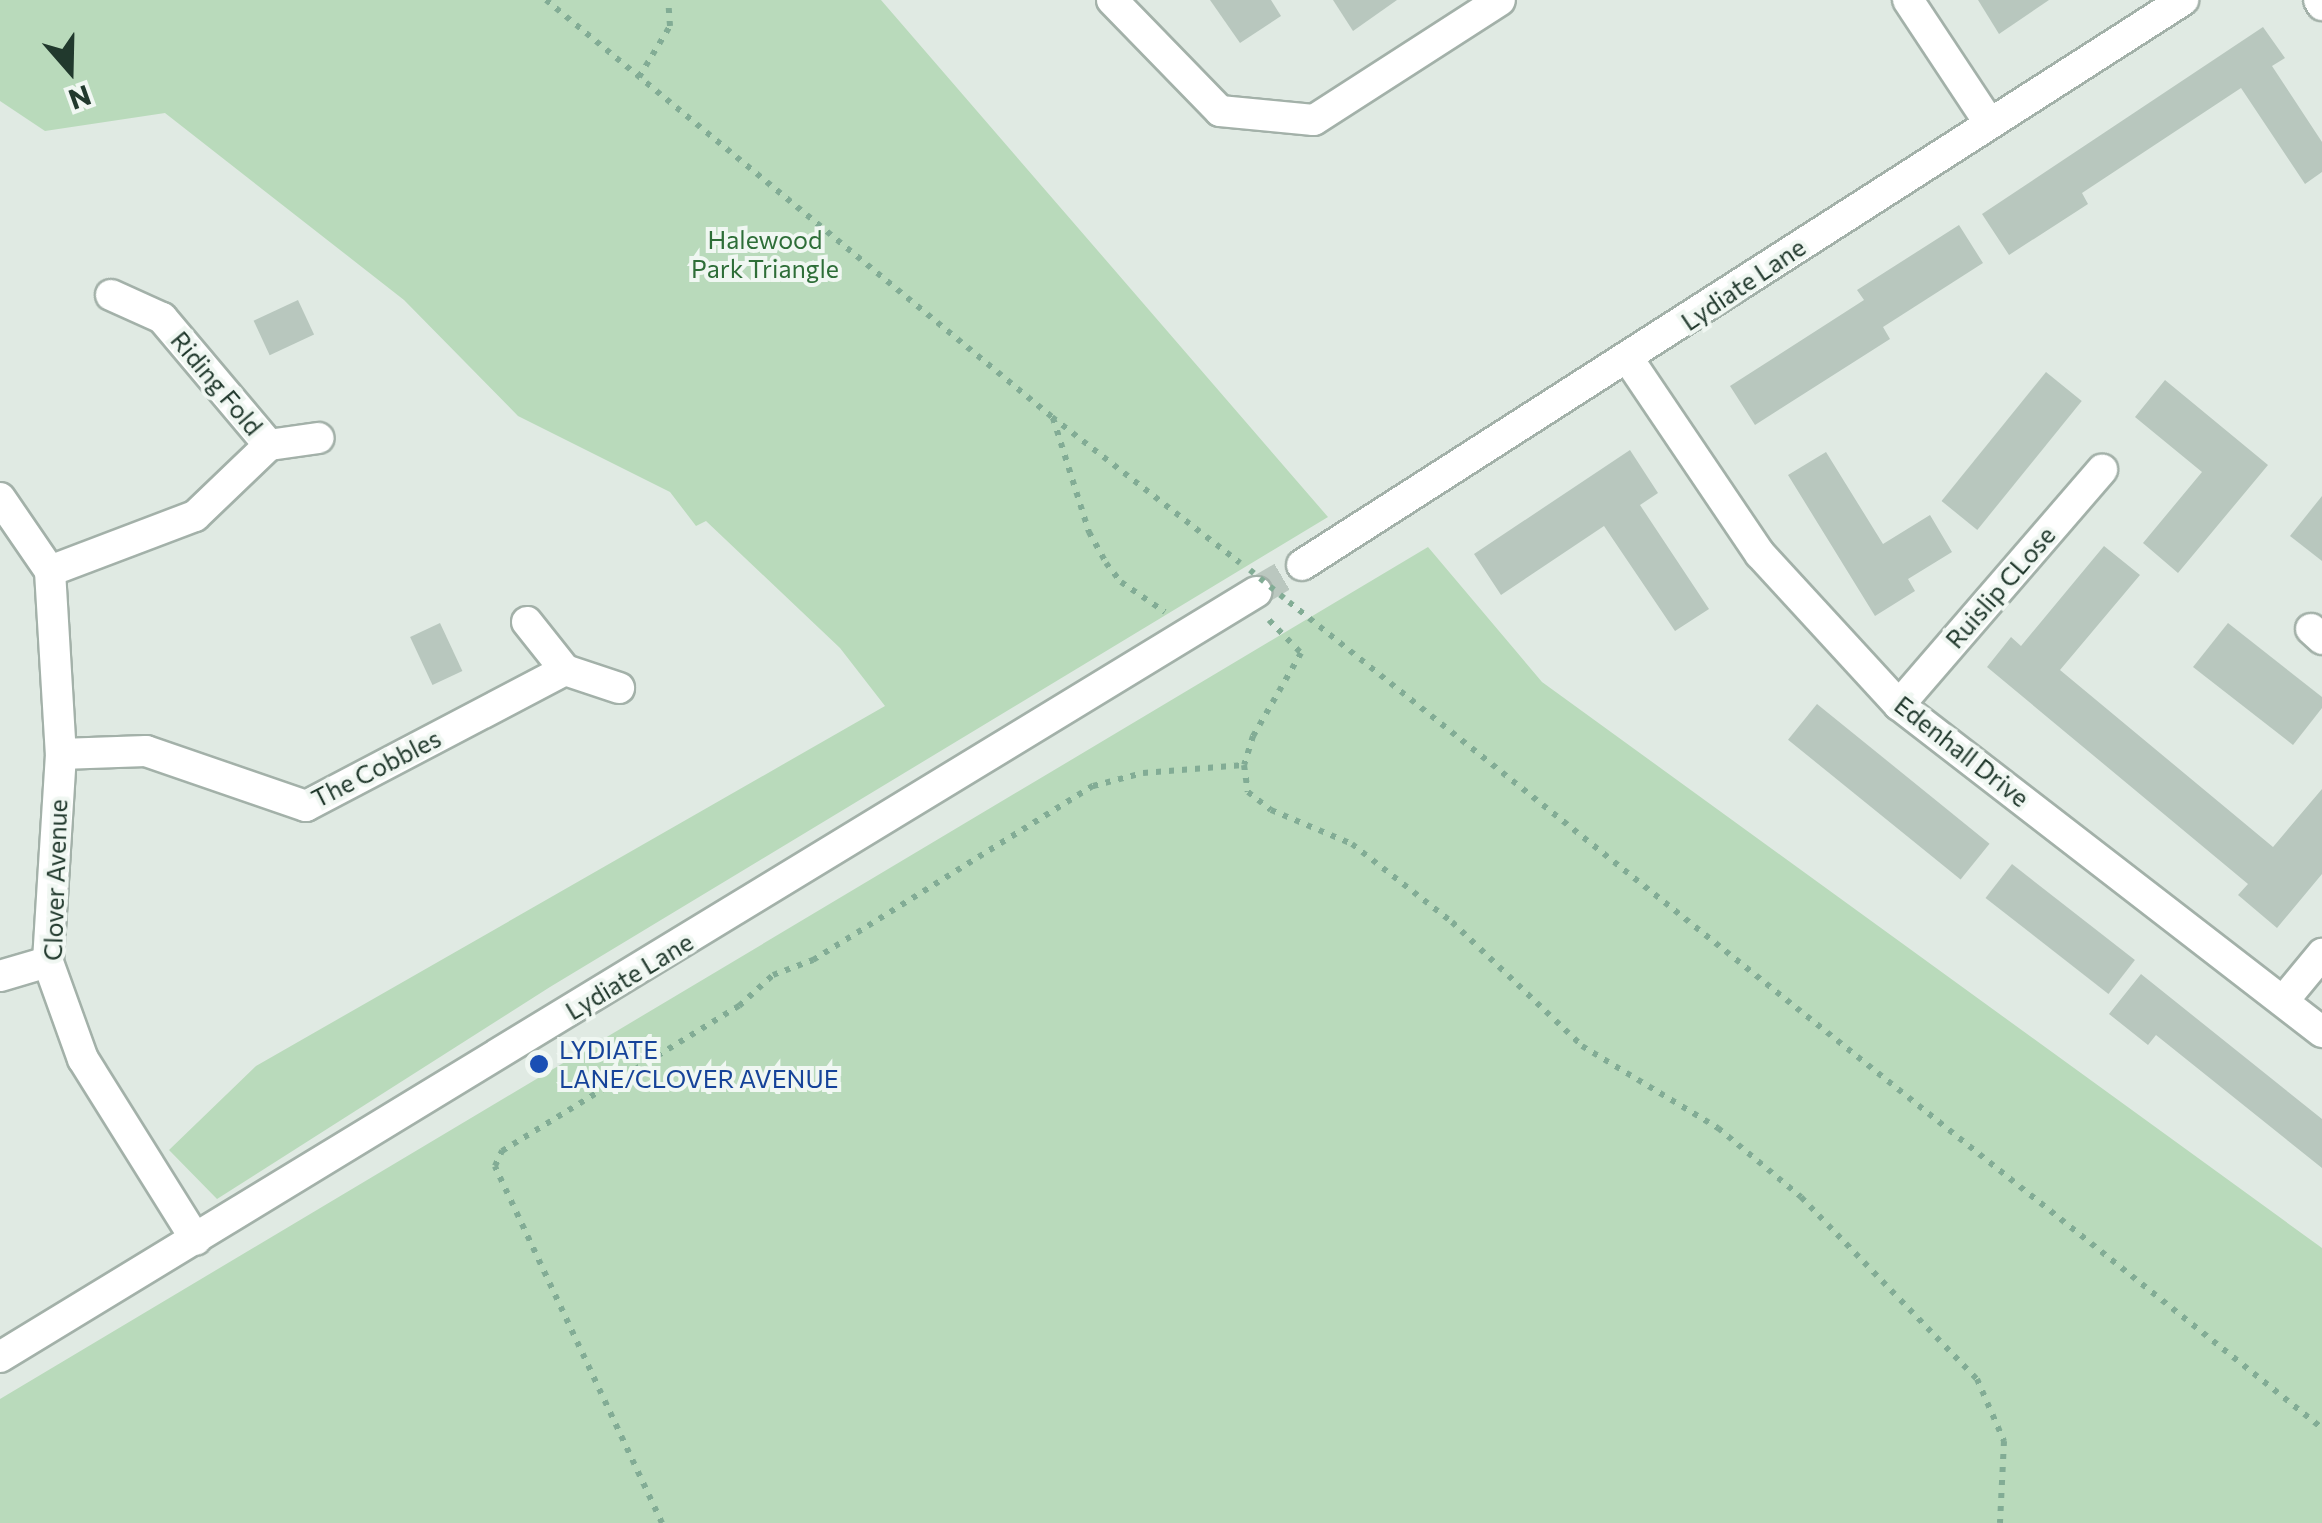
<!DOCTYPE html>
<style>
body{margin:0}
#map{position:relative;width:2322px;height:1523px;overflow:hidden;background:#e0eae3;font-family:Commissioner,sans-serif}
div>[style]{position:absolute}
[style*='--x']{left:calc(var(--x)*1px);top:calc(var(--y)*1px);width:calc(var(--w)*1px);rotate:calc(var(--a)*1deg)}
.green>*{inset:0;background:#b9dabb}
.building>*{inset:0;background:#b8c7be;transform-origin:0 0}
.minor-tunnel>*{height:30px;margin-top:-15px;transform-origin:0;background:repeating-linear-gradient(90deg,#bac7bf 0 30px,transparent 0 45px)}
.path>*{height:6px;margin-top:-3px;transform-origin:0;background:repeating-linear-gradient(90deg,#82ac95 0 5px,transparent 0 13px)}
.roads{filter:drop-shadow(2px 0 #a3b1a9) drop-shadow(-2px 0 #a3b1a9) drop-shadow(0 2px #a3b1a9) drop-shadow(0 -2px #a3b1a9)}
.minor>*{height:30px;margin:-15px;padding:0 15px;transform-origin:15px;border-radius:15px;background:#fff}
.path-bridge>*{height:6px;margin-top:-3px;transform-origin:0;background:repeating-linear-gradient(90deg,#82ac95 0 5px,transparent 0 13px)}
.dots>*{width:28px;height:28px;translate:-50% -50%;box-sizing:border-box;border:5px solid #f0f7f2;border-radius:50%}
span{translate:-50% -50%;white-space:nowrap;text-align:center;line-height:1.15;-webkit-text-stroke:8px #f0f7f2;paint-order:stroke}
.park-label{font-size:25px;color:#2e6e38}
.street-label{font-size:25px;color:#21392d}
.transit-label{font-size:25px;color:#164399}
.left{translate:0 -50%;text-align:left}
.north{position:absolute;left:20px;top:20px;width:100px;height:100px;-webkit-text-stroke:8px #f0f7f2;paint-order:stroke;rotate:160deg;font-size:28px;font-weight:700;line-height:40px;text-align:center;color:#21392d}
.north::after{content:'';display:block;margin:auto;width:35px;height:45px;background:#21392d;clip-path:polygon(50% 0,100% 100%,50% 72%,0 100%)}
</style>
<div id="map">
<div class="green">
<i style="clip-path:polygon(0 0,881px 0,1328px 517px,550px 987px,217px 1199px,169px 1150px,256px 1066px,885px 706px,840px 648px,706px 521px,696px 526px,670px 492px,518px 416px,404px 300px,165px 113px,45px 131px,0 101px)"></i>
<i style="clip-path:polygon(1428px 547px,1542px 682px,2322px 1248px,2322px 1523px,0 1523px,0 1399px)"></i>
</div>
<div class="building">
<i style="clip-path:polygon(1210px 0,1271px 0,1281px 16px,1240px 43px)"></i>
<i style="clip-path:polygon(1333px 0,1397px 0,1353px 31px)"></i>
<i style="clip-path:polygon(1978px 0,2049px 0,1999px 34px)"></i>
<i style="clip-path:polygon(2263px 27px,2285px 58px,2272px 66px,2322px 142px,2322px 172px,2305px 184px,2241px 88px,2082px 193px,2088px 204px,2009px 255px,1982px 214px)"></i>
<i style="clip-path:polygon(1959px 225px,1983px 263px,1883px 327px,1890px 339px,1755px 425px,1730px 386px,1864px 300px,1857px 290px)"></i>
<i style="left:298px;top:300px;width:38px;height:49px;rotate:65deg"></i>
<i style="left:2046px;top:372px;width:46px;height:166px;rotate:39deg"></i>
<i style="clip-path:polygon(2165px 380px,2268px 465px,2178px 573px,2143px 543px,2202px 472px,2135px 417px)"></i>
<i style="clip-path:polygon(1630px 450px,1658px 493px,1640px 505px,1709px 609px,1675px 631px,1604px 526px,1501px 595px,1474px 554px)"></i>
<i style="clip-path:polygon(1826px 452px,1883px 544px,1930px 515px,1952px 552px,1908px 579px,1915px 591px,1875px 616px,1788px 475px)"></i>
<i style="clip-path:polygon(2322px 496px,2322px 561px,2290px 536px)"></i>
<i style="clip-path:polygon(2104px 546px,2140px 575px,2060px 670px,2273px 847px,2322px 789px,2322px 874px,2277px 928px,2238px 895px,2248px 884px,1987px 667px,2011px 637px,2021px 646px)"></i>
<i style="left:440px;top:623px;width:53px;height:33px;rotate:65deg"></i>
<i style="clip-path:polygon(2228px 623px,2322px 697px,2322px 708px,2293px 745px,2193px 667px)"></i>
<i style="left:1817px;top:704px;width:222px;height:46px;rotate:39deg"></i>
<i style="left:2012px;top:864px;width:156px;height:43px;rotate:38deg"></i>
<i style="clip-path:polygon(2141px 974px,2322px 1119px,2322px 1168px,2156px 1035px,2148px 1045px,2109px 1014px)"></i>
</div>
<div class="minor-tunnel">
<i style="--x:1256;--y:592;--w:53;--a:-30.4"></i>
</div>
<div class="path">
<i style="--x:546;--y:0;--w:656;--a:39.49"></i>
<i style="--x:1052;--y:417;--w:238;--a:37.8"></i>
<i style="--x:639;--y:77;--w:60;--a:-58.7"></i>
<i style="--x:670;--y:26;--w:26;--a:-94"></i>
<i style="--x:1053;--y:418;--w:120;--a:72.5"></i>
<i style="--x:1089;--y:532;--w:35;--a:61"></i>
<i style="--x:1106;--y:563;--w:24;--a:52"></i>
<i style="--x:1121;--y:582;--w:53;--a:34.3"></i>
<i style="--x:1289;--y:602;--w:1323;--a:38.65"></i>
<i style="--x:1269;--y:620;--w:46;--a:45.9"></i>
<i style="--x:1301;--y:653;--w:96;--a:120"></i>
<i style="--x:1253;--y:736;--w:30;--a:107"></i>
<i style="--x:1244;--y:765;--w:27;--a:82"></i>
<i style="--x:1248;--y:792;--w:29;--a:38"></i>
<i style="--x:1271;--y:810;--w:88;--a:22.8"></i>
<i style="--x:1352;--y:844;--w:127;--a:38"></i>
<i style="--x:1452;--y:922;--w:180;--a:43.6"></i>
<i style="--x:1582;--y:1046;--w:159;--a:31.1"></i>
<i style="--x:1718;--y:1128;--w:108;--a:39.7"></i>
<i style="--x:1801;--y:1197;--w:253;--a:46"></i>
<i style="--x:1977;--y:1379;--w:68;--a:66.5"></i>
<i style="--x:2004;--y:1441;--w:82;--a:92.8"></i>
<i style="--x:662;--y:1523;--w:394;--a:-115.1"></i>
<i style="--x:495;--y:1166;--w:17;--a:-65"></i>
<i style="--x:502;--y:1151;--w:278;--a:-31.5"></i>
<i style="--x:739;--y:1006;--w:46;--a:-42.4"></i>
<i style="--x:773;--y:975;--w:43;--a:-20.6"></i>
<i style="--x:813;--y:960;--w:330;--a:-31.9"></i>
<i style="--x:1093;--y:786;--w:52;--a:-14.6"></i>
<i style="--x:1143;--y:773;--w:101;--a:-4.5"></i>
</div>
<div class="roads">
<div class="minor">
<i style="--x:1112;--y:0;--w:155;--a:45.8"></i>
<i style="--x:1220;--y:111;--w:94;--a:5.5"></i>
<i style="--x:1314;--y:120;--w:221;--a:-32.8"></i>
<i style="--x:1908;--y:0;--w:145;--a:56.5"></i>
<i style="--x:2319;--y:0;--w:6;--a:59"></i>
<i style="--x:1629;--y:360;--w:234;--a:56"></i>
<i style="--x:1760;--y:554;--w:205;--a:47.4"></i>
<i style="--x:1899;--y:705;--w:535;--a:37.71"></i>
<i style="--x:269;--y:445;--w:50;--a:-8"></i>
<i style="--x:0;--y:498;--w:88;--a:55.6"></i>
<i style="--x:50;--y:571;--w:183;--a:86.6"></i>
<i style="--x:61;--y:754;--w:208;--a:93.6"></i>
<i style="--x:48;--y:962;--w:103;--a:70.2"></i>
<i style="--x:83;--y:1059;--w:213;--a:58"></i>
<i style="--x:1302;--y:565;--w:1047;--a:-32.67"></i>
<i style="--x:50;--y:571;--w:155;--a:-20.8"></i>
<i style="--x:195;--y:516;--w:103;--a:-43.8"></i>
<i style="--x:269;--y:445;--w:166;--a:-130.1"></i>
<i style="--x:162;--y:318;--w:56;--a:-155.7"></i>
<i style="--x:527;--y:622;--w:61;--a:51.6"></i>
<i style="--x:565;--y:670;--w:57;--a:18.4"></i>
<i style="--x:2311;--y:629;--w:15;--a:42"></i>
<i style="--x:1899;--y:705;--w:311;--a:-49.2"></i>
<i style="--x:61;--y:754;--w:85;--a:-2"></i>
<i style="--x:146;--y:751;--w:169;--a:19"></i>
<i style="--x:306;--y:806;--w:293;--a:-27.7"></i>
<i style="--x:0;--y:976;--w:50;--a:-16.3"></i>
<i style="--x:2284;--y:1000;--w:60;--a:-50.4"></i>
<i style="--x:0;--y:1357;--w:1471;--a:-31.34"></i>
</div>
</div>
<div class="path-bridge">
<i style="--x:1250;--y:570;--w:50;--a:39.4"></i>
</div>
<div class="dots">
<i style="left:539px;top:1064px;background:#1a4fb4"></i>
</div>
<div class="park-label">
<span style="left:765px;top:254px">Halewood<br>Park Triangle</span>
</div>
<div class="street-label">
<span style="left:1743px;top:284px;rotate:-34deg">Lydiate Lane</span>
<span style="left:217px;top:383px;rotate:50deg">Riding Fold</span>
<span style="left:2000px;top:587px;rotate:-49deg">Ruislip CLose</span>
<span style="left:1962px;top:751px;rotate:38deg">Edenhall Drive</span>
<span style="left:376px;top:768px;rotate:-27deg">The Cobbles</span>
<span style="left:55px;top:880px;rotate:-88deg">Clover Avenue</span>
<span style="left:629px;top:976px;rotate:-31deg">Lydiate Lane</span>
</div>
<div class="transit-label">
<span class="left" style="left:559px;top:1064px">LYDIATE<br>LANE/CLOVER AVENUE</span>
</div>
<div class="north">N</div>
</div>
